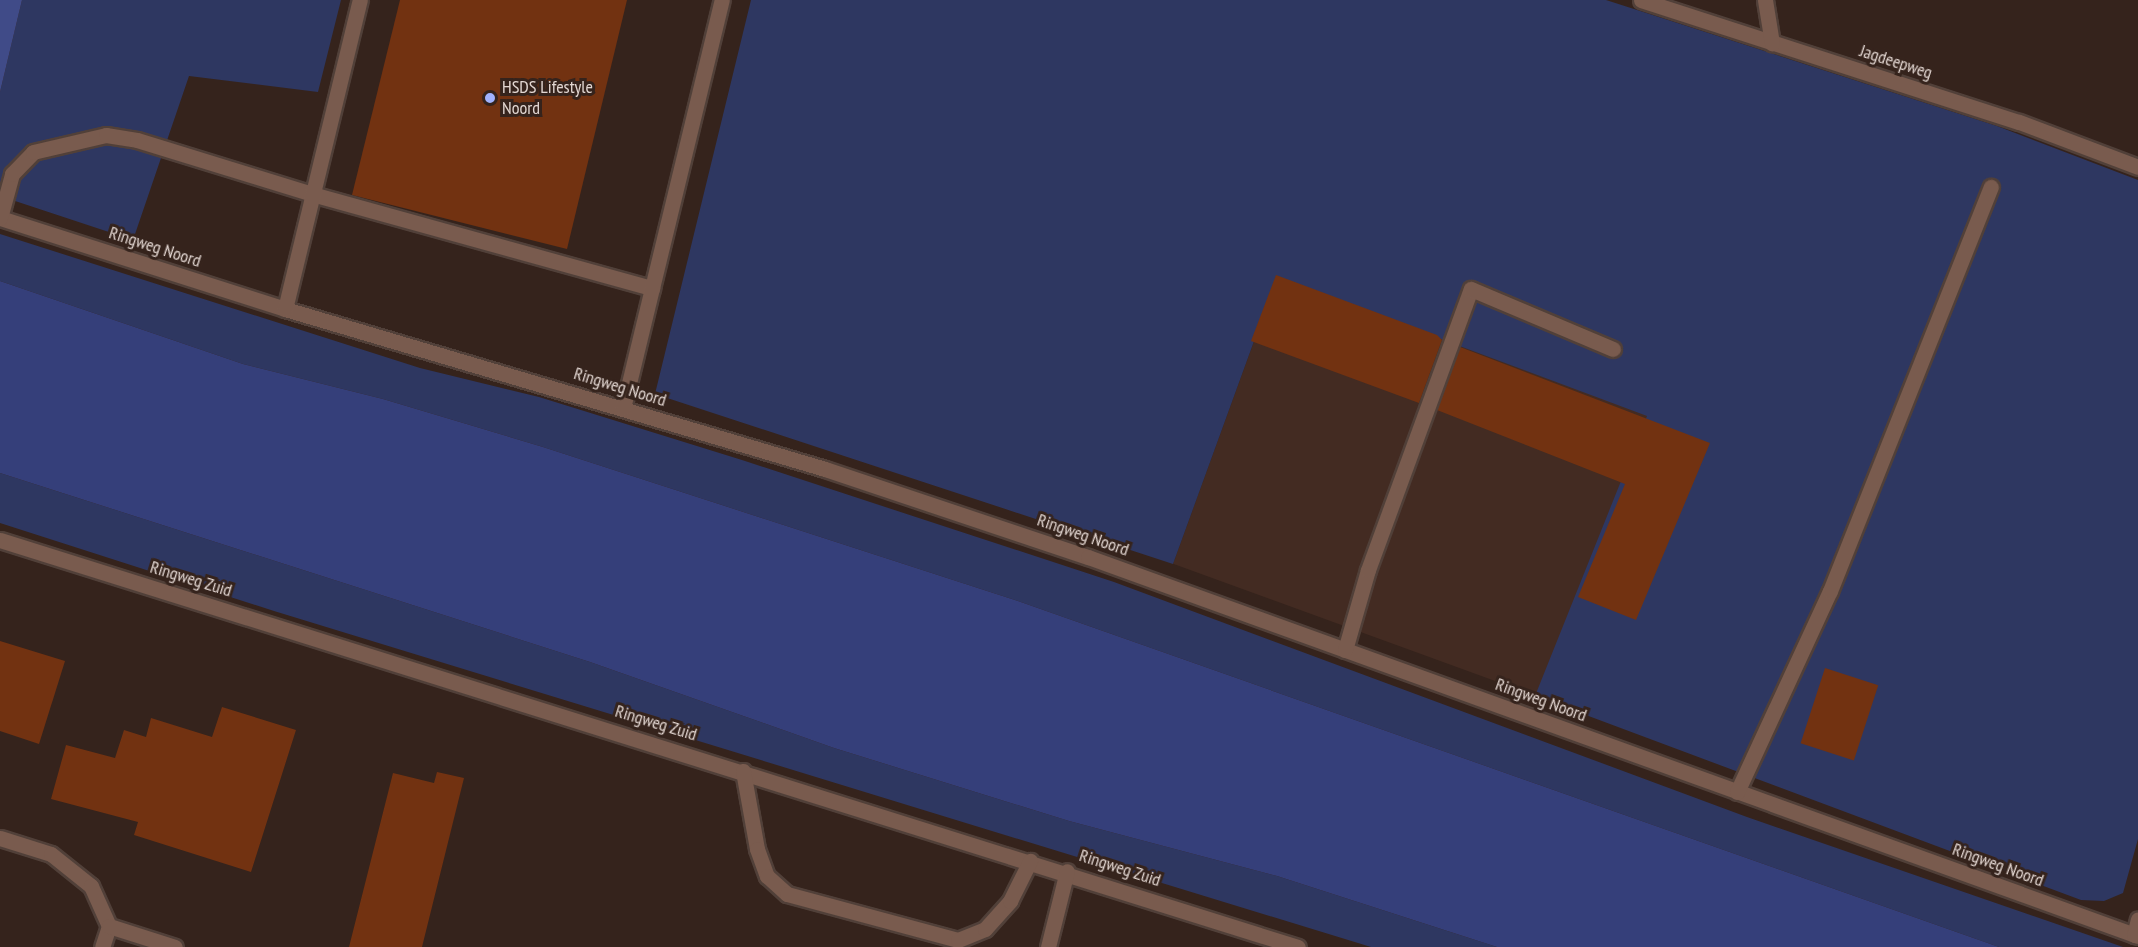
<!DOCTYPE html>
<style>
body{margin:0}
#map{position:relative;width:2138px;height:947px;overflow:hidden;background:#35231c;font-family:"PT Sans Narrow",sans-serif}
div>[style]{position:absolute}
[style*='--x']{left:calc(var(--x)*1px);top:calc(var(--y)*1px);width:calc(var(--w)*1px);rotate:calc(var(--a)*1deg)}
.built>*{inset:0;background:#432b22;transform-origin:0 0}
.green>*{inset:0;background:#2e3761}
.forest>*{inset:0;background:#404b88}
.water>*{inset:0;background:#353f7a}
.building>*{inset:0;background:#723211;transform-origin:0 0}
.roads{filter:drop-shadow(2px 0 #514039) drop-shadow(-2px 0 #514039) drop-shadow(0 2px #514039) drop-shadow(0 -2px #514039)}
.minor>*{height:15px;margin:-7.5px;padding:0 7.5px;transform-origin:7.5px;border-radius:7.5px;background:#795b4e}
.dots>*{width:16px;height:16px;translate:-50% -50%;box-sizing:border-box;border:3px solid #35231c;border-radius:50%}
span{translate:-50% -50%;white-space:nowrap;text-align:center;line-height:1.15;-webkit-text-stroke:6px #35231c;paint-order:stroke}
.street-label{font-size:18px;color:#e2d6d1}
.poi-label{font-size:18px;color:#e2d6d1}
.left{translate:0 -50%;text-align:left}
</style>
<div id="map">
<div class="built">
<i style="left:1277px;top:278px;width:396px;height:304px;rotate:20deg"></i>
</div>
<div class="green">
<i style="clip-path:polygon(22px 0,341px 0,318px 92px,189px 76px,133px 240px,0 196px,0 92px)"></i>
<i style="clip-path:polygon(751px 0,1606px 0,1997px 126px,2138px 180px,2138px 839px,2123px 893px,2104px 901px,2081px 900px,1535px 696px,1647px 416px,1277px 278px,1173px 564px,655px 394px)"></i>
<i style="clip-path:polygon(0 234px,420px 368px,539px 397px,742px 460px,1114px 582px,1747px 817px,2123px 947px,1999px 947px,1018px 601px,543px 447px,383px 399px,243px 364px,0 281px)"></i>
<i style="clip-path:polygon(0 473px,590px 662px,834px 748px,1069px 821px,1277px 876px,1497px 947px,1371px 947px,274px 611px,0 523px)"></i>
</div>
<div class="forest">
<i style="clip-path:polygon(0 0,22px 0,0 92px)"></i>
</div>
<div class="water">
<i style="clip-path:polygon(0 281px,243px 364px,383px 399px,543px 447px,1018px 601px,1999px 947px,1497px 947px,1277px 876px,1069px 821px,834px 748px,590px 662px,0 473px)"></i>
</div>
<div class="building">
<i style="clip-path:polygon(400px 0,627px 0,567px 249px,352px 195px)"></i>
<i style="clip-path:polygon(1276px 275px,1437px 335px,1442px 340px,1419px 403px,1251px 341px)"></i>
<i style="clip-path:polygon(1460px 347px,1710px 443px,1636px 620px,1578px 597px,1625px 484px,1437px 410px)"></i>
<i style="clip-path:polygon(0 641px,65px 661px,39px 744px,0 731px)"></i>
<i style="left:1825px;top:668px;width:56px;height:79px;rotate:18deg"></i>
<i style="clip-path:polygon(222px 707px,296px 730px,251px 872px,134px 835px,138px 822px,51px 799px,66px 745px,115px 758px,124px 730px,146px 737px,151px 718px,212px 737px)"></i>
<i style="clip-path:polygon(437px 772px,464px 778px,422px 947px,349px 947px,393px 773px,434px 783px)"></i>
</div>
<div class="roads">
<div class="minor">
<i style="--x:1641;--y:0;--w:397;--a:17.9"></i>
<i style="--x:2019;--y:122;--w:127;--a:20.7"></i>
<i style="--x:1765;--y:0;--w:44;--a:80.8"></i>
<i style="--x:0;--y:218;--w:299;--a:17.7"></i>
<i style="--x:285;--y:309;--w:563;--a:16.5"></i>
<i style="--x:825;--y:469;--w:277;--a:18.5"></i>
<i style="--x:1088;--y:557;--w:1116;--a:19.85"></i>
<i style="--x:0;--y:218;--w:46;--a:-74.7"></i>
<i style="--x:12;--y:174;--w:30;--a:-46"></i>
<i style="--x:33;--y:152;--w:75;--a:-13.1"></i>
<i style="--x:106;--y:135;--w:31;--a:9"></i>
<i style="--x:137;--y:140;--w:183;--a:17.1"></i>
<i style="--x:312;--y:194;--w:353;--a:15.5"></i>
<i style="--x:285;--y:309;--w:318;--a:-76.4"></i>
<i style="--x:623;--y:408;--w:420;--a:-76.4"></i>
<i style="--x:0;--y:540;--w:1360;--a:17.41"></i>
<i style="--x:1345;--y:650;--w:83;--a:-74"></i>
<i style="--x:1368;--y:570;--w:299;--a:-69.9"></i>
<i style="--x:1471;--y:289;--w:154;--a:22.9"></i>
<i style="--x:743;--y:771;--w:79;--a:79.8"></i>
<i style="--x:757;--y:849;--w:29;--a:70"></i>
<i style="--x:767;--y:876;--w:27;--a:42"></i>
<i style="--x:787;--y:894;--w:177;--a:15.1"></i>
<i style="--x:958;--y:940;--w:29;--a:-22"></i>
<i style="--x:985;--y:929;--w:38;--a:-48"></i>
<i style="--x:1010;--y:901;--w:45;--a:-63.4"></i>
<i style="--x:1737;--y:792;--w:221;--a:-65.2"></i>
<i style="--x:1830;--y:591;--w:435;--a:-68.3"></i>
<i style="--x:0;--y:838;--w:53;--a:17.4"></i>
<i style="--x:51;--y:854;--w:51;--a:38.7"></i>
<i style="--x:91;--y:886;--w:44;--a:65.8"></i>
<i style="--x:109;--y:926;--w:22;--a:108"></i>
<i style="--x:109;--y:926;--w:69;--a:17.7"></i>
<i style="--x:2134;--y:935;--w:16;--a:-76"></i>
<i style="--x:1048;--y:947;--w:78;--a:-76"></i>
</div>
</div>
<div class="dots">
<i style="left:490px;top:98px;background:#a1b2fd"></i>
</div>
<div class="street-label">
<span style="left:1896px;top:62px;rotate:18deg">Jagdeepweg</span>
<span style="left:155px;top:247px;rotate:18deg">Ringweg Noord</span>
<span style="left:620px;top:387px;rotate:17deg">Ringweg Noord</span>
<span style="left:1083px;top:535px;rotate:19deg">Ringweg Noord</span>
<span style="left:191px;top:579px;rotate:17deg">Ringweg Zuid</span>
<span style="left:1541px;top:700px;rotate:20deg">Ringweg Noord</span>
<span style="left:656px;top:723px;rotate:17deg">Ringweg Zuid</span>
<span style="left:1998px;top:865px;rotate:20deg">Ringweg Noord</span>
<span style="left:1120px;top:868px;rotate:18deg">Ringweg Zuid</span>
</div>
<div class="poi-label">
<span class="left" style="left:502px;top:98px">HSDS Lifestyle<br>Noord</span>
</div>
</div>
